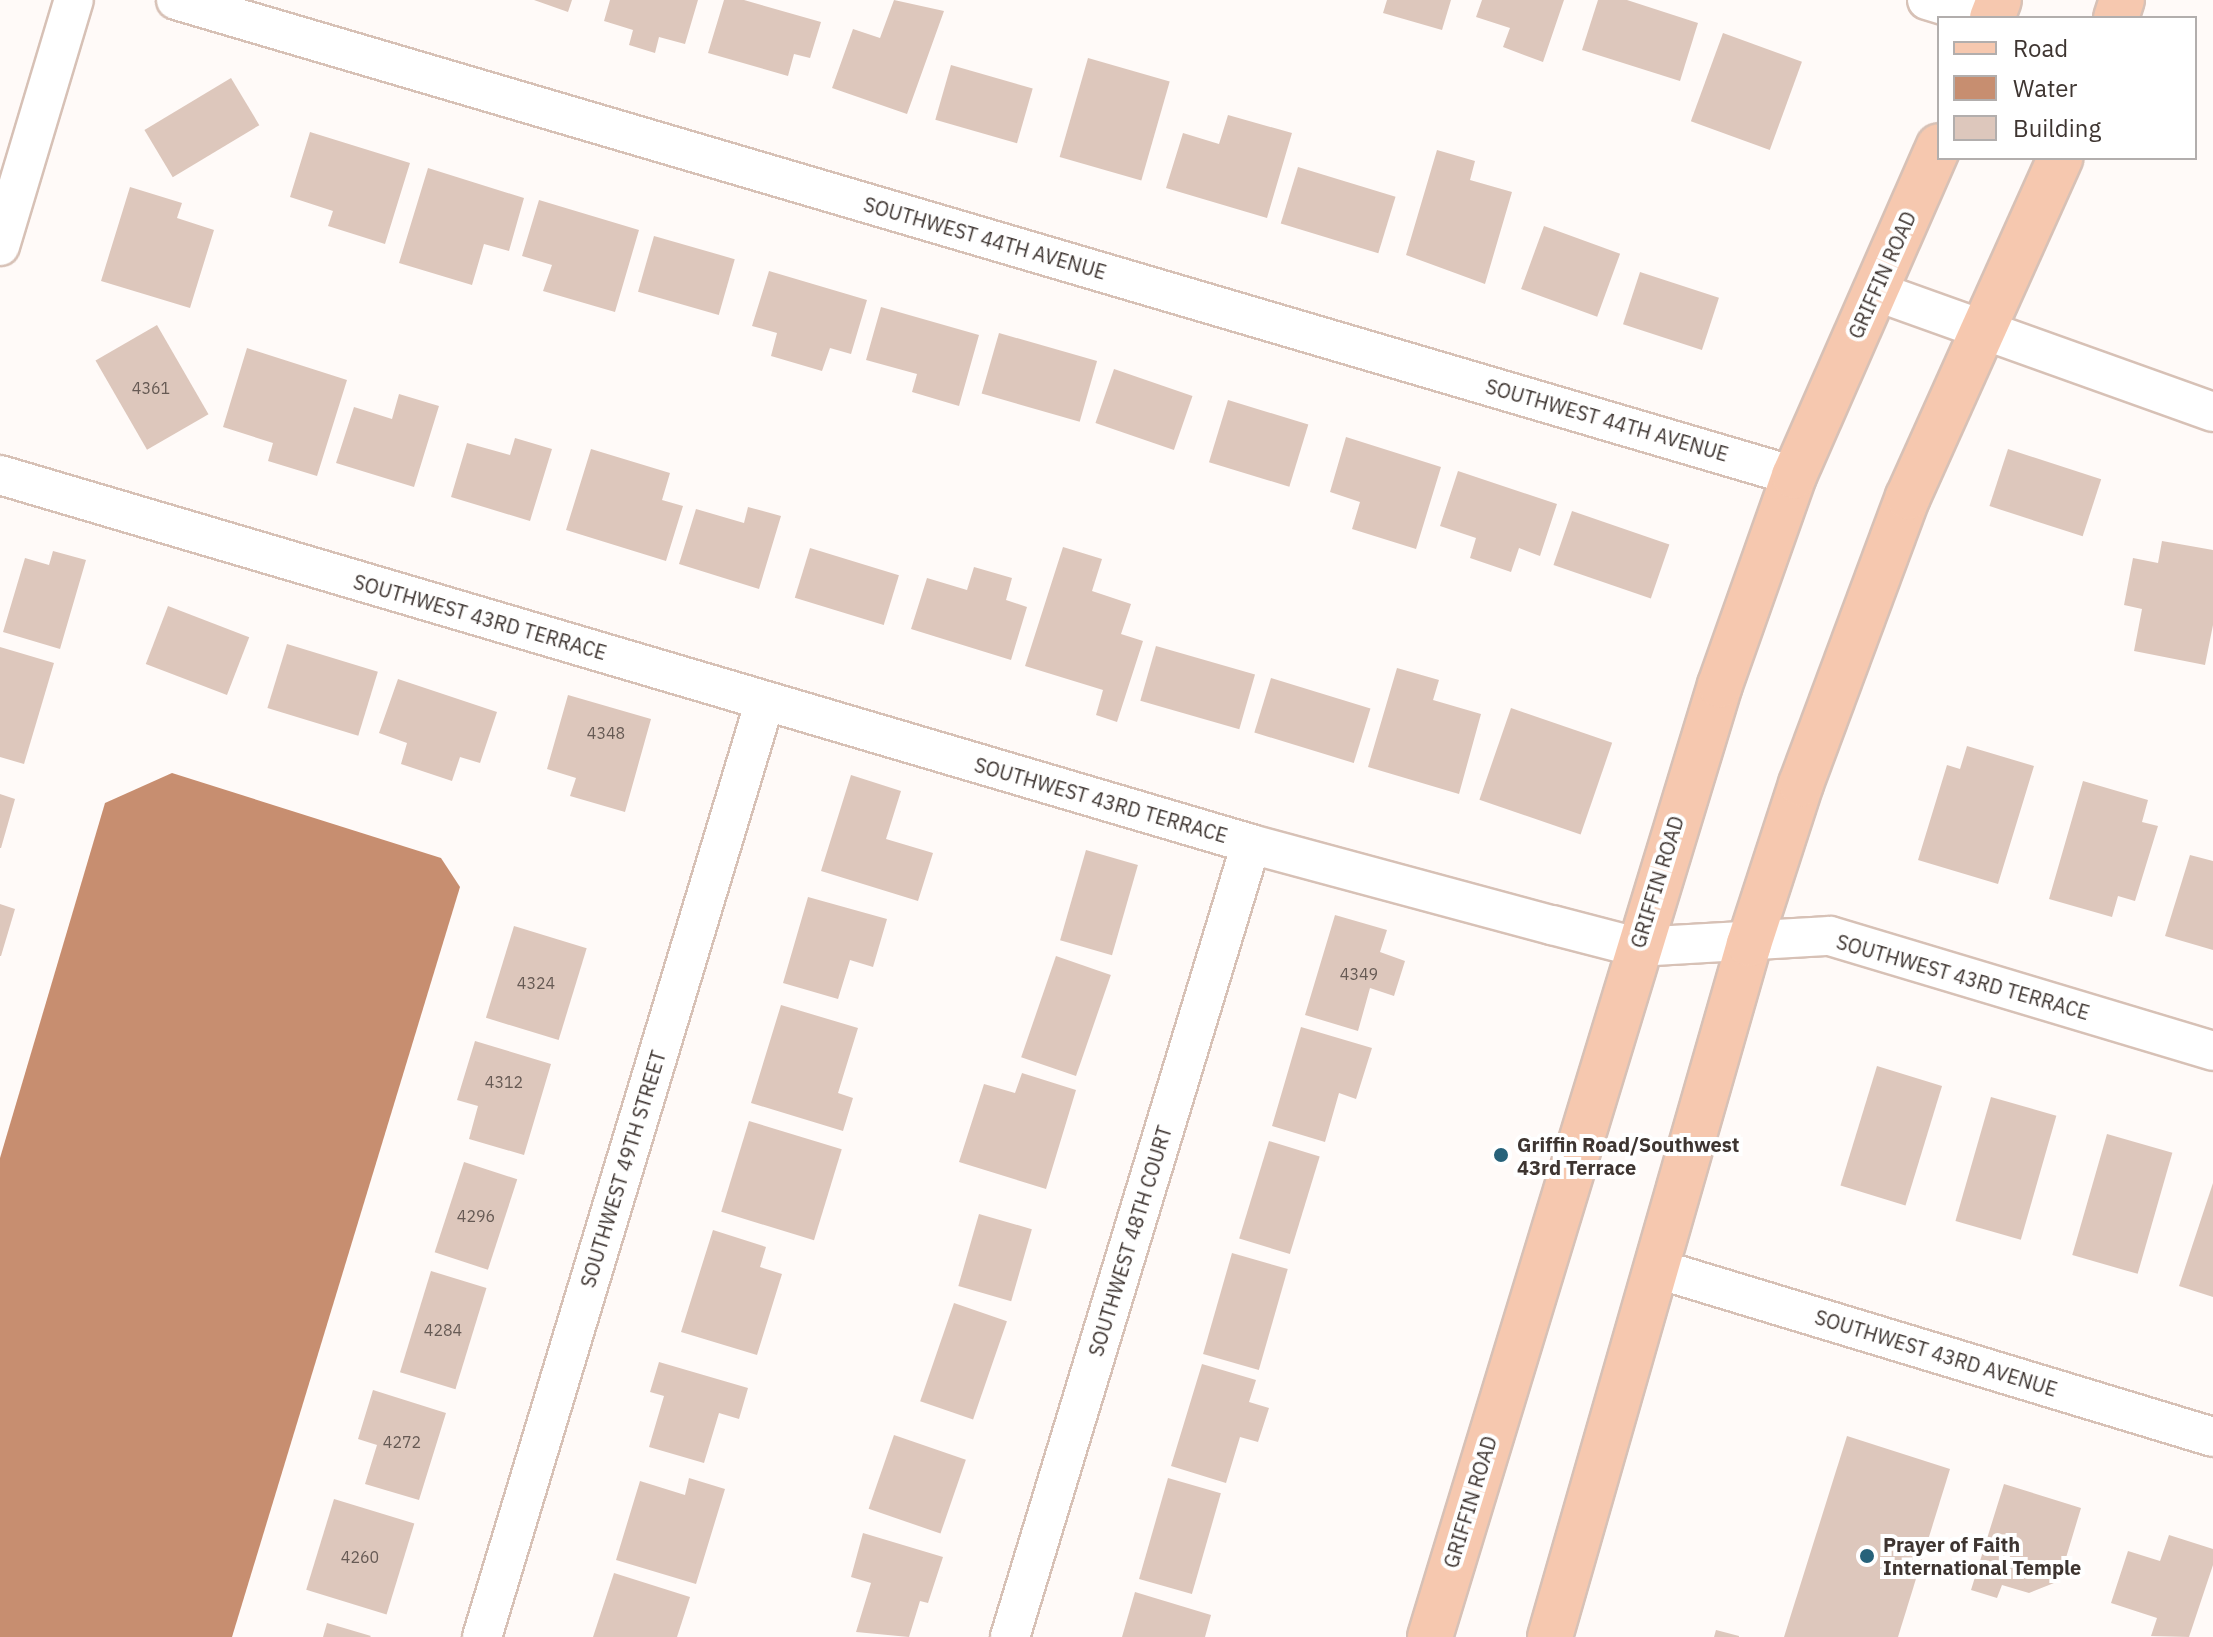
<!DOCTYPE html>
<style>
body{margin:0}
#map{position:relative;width:2213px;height:1637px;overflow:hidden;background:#fffaf8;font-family:"IBM Plex Sans",sans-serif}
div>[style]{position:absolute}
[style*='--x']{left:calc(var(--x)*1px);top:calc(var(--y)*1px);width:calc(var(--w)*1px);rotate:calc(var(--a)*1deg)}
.water>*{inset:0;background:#c78e70}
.building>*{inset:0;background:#ddc7bc;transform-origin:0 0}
.roads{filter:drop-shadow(2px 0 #d7c1b6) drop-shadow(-2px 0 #d7c1b6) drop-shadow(0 2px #d7c1b6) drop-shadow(0 -2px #d7c1b6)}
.street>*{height:38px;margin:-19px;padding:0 19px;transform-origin:19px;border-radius:19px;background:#fff}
.primary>*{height:44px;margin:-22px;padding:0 22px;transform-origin:22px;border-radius:22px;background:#f6c8af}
.dots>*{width:22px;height:22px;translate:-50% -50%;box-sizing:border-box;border:4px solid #fff;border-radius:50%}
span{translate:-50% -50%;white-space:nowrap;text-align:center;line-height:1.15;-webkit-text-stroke:8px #fff;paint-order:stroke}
.number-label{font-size:16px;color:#665a54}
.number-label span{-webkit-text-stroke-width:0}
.street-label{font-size:20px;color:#3e3531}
.poi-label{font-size:20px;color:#3e3531;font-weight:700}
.left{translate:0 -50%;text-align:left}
.legend{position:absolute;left:1937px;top:16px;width:260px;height:144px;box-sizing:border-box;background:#fff;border:2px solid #b2aead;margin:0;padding:10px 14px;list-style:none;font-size:24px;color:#3e3531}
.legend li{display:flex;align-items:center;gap:16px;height:40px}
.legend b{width:40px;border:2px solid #b2aead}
</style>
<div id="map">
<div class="water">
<i style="clip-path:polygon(172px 773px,441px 858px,460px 887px,232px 1637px,0 1637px,0 1158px,105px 803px)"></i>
</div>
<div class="building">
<i style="clip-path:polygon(534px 0,572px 0,568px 12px)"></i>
<i style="clip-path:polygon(610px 0,698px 0,685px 44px,659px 37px,655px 53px,629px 45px,633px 30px,604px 21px)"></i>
<i style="clip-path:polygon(724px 0,744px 0,821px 22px,810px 58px,794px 54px,788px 76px,708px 53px)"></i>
<i style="clip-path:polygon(894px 0,944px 11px,907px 114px,832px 88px,853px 29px,880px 38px)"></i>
<i style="clip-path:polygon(1387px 0,1451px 0,1442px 30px,1383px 13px)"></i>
<i style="clip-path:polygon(1482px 0,1564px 0,1543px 62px,1503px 47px,1510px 28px,1476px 17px)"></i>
<i style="clip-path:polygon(1598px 0,1627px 0,1698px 23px,1680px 81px,1582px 50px)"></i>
<i style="left:1723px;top:33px;width:84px;height:94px;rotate:20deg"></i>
<i style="left:1088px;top:58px;width:85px;height:103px;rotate:16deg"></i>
<i style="left:951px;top:65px;width:85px;height:57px;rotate:16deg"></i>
<i style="left:231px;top:78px;width:55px;height:101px;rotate:59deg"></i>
<i style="clip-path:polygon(1228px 115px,1292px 133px,1267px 218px,1166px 188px,1183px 133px,1219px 144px)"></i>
<i style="clip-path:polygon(310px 132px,410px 163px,385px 244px,328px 226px,333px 211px,290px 197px)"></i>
<i style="clip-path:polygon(1437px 150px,1475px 161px,1470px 180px,1512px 192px,1485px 284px,1406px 255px)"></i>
<i style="left:1298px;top:167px;width:102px;height:59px;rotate:17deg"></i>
<i style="clip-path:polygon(428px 168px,524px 198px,509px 251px,484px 244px,472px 285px,399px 263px)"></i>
<i style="clip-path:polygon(130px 187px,182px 203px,177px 218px,214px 230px,190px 308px,101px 281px)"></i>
<i style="clip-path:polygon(539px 200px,639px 230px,615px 312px,543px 291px,552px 265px,522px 256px)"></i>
<i style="left:1544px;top:226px;width:81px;height:67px;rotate:20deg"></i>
<i style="left:654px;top:236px;width:84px;height:58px;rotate:16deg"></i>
<i style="clip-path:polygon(769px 271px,867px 300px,851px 354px,830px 348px,822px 371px,771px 356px,777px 333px,752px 326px)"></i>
<i style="left:1640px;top:272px;width:83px;height:55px;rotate:18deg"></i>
<i style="clip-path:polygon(881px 307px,979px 335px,959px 406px,912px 392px,917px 374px,866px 360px)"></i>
<i style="left:157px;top:325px;width:103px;height:71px;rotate:60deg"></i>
<i style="left:999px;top:333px;width:102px;height:63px;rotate:16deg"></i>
<i style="clip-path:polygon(247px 348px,347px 380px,317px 476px,268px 461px,273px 443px,223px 427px)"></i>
<i style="left:1114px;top:369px;width:83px;height:57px;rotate:19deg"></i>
<i style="clip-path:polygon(399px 394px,439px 406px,414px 487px,336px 463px,354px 407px,392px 419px)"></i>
<i style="left:1228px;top:400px;width:84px;height:65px;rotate:17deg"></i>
<i style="clip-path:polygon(1346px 437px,1441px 467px,1416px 549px,1352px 529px,1360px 502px,1330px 492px)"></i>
<i style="clip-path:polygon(515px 438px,552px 449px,530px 521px,451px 497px,467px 443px,510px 455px)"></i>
<i style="clip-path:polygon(591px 449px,670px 473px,662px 500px,683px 506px,666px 561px,566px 530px)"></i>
<i style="left:2008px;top:449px;width:98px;height:60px;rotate:18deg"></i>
<i style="clip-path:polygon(1458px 471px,1557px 504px,1540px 556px,1519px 548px,1511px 572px,1470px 558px,1476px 538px,1440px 526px)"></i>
<i style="clip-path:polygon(748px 507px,781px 516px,759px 589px,679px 564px,696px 509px,744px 523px)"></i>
<i style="left:1572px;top:511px;width:103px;height:57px;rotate:19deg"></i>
<i style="clip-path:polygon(2162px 541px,2213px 550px,2213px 625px,2205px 665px,2134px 651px,2142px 609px,2124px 605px,2133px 558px,2158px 563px)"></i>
<i style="clip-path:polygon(1063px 547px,1102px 559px,1092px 591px,1131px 604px,1121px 634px,1143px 641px,1117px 722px,1096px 715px,1103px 690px,1025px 666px)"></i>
<i style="left:810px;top:548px;width:93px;height:52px;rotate:17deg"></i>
<i style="clip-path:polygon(53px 551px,86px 560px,60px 649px,3px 632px,25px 558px,49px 565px)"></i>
<i style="clip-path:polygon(974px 567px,1012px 578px,1006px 600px,1027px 607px,1011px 660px,911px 629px,927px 578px,967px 590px)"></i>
<i style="left:168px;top:606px;width:87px;height:62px;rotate:21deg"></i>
<i style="left:287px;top:644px;width:95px;height:67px;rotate:17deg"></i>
<i style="left:1156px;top:646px;width:103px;height:57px;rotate:16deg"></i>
<i style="clip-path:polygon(0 647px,54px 663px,24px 764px,0 757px)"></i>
<i style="clip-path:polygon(1397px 668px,1439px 680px,1433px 700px,1481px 714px,1459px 794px,1368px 767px)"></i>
<i style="left:1271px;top:678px;width:104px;height:57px;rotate:17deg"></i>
<i style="clip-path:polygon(398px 679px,497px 712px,480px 763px,460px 757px,452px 781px,401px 764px,407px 743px,379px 733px)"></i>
<i style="clip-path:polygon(568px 695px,651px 719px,625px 812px,570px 796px,576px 778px,547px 769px)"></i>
<i style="left:1511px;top:708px;width:107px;height:97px;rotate:19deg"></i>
<i style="clip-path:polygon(1967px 746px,2034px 766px,1998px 884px,1918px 860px,1947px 765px,1960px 769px)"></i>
<i style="clip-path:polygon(851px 775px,901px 791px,886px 839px,933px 853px,918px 901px,821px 871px)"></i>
<i style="clip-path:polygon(2083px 781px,2148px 800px,2142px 822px,2158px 826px,2135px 901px,2118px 896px,2112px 917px,2049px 899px)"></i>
<i style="clip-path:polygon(0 794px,15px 799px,1px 848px,0 848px)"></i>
<i style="left:1086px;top:850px;width:54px;height:94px;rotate:16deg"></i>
<i style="clip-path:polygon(2190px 855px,2213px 861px,2213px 950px,2165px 936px)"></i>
<i style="clip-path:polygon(808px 897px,887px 919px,873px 967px,850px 960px,838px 999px,783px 983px)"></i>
<i style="clip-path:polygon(0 904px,15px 909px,1px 956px,0 956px)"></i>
<i style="clip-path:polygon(1335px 915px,1387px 930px,1380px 952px,1405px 961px,1394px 996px,1370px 988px,1358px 1031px,1305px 1015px)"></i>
<i style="left:514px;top:926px;width:76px;height:96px;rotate:17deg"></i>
<i style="left:1056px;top:956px;width:58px;height:107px;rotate:19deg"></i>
<i style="clip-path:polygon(781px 1005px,858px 1028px,838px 1093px,853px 1098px,843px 1131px,751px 1103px)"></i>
<i style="clip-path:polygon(1301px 1027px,1372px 1048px,1356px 1099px,1339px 1093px,1325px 1142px,1272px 1126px)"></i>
<i style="clip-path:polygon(475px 1041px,551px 1064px,524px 1155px,469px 1139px,478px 1106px,457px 1100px)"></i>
<i style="left:1877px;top:1066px;width:68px;height:125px;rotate:17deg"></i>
<i style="clip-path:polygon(1022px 1073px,1076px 1090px,1046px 1189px,959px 1162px,984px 1084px,1015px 1093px)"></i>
<i style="left:1991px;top:1097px;width:68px;height:129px;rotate:16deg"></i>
<i style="left:749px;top:1121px;width:97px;height:95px;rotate:17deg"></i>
<i style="left:2107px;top:1134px;width:68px;height:126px;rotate:16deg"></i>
<i style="left:1269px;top:1141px;width:53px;height:102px;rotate:17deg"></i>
<i style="left:464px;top:1162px;width:56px;height:95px;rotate:18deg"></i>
<i style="clip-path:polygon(2213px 1183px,2213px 1297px,2179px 1286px)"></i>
<i style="left:979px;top:1214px;width:55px;height:75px;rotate:16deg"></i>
<i style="clip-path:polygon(713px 1230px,766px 1247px,760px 1267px,782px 1274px,757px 1355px,681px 1332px)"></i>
<i style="left:1232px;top:1253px;width:58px;height:105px;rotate:16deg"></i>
<i style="left:431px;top:1271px;width:58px;height:106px;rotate:17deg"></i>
<i style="left:954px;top:1303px;width:56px;height:104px;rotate:19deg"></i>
<i style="clip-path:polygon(659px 1362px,748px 1388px,739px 1419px,719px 1413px,704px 1463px,649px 1447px,664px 1396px,650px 1392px)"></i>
<i style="clip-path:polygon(1202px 1364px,1256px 1380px,1249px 1402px,1269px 1408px,1258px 1442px,1240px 1437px,1226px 1483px,1171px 1466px)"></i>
<i style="clip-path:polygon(373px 1390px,446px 1413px,419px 1500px,365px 1484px,377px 1445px,358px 1439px)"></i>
<i style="left:894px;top:1435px;width:76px;height:78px;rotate:19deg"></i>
<i style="clip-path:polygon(1847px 1436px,1950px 1469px,1898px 1637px,1784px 1637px)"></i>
<i style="clip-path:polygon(689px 1478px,725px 1489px,696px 1584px,616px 1560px,640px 1481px,685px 1495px)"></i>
<i style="left:1168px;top:1478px;width:55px;height:105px;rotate:16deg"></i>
<i style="clip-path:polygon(2004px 1484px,2081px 1508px,2059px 1581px,2029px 1593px,2002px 1585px,1997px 1598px,1971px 1590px)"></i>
<i style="left:334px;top:1499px;width:84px;height:95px;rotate:17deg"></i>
<i style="clip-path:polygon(863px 1533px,943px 1557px,928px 1603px,920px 1601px,909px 1637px,856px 1632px,871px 1583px,851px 1577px)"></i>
<i style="clip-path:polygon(2169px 1535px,2213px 1549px,2213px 1565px,2189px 1637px,2151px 1636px,2157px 1618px,2111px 1603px,2128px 1551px,2160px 1561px)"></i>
<i style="clip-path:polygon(614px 1573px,690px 1597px,677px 1637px,593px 1637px)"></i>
<i style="clip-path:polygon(1135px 1592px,1211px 1615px,1205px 1637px,1122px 1637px)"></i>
<i style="clip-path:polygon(327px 1623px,371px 1636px,370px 1637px,323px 1637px)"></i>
<i style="clip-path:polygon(1716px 1630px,1739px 1636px,1739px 1637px,1714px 1637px)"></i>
</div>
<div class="roads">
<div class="street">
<i style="--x:176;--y:0;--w:1687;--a:16.39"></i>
<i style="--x:1927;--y:0;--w:62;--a:17"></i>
<i style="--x:0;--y:246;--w:257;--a:-73.3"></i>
<i style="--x:1875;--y:291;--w:359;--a:19.7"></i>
<i style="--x:0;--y:475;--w:1304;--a:16.43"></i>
<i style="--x:1251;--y:844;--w:312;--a:15.1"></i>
<i style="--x:1552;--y:925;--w:88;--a:14.5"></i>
<i style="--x:1637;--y:947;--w:193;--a:-3.3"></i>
<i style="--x:1830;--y:936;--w:400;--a:16.7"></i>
<i style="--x:1658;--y:1269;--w:580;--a:16.84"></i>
<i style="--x:482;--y:1637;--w:978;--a:-73.18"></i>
<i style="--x:1010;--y:1637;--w:829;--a:-73.1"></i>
</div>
<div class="primary">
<i style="--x:1992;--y:18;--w:19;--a:-69"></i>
<i style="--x:2116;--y:18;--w:19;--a:-72"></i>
<i style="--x:1430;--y:1637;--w:995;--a:-73.06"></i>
<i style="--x:1720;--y:685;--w:222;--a:-70.5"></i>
<i style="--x:1794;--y:476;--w:360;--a:-66.3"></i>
<i style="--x:1550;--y:1637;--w:721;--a:-73.98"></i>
<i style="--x:1749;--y:944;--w:168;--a:-72"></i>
<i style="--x:1801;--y:784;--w:306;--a:-69.6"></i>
<i style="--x:1908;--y:497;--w:372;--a:-65.8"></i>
</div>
</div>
<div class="dots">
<i style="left:1501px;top:1155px;background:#27627a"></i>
<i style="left:1867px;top:1556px;background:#27627a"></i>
</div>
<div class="number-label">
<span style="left:151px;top:388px">4361</span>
<span style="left:606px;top:733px">4348</span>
<span style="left:1359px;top:974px">4349</span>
<span style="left:536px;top:983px">4324</span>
<span style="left:504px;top:1082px">4312</span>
<span style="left:476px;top:1216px">4296</span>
<span style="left:443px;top:1330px">4284</span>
<span style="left:402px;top:1442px">4272</span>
<span style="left:360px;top:1557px">4260</span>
</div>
<div class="street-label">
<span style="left:985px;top:238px;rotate:16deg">SOUTHWEST 44TH AVENUE</span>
<span style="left:1882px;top:275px;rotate:-66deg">GRIFFIN ROAD</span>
<span style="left:1607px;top:420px;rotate:16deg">SOUTHWEST 44TH AVENUE</span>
<span style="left:480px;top:617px;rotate:16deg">SOUTHWEST 43RD TERRACE</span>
<span style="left:1101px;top:800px;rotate:16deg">SOUTHWEST 43RD TERRACE</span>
<span style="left:1657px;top:882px;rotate:-73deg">GRIFFIN ROAD</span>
<span style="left:1963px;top:977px;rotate:16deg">SOUTHWEST 43RD TERRACE</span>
<span style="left:623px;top:1169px;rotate:-73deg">SOUTHWEST 49TH STREET</span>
<span style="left:1130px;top:1241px;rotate:-73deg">SOUTHWEST 48TH COURT</span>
<span style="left:1936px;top:1353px;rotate:17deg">SOUTHWEST 43RD AVENUE</span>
<span style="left:1470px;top:1502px;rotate:-73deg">GRIFFIN ROAD</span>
</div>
<div class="poi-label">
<span class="left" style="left:1517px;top:1156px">Griffin Road/Southwest<br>43rd Terrace</span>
<span class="left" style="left:1883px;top:1556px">Prayer of Faith<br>International Temple</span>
</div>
<ul class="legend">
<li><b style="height:10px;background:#f6c8af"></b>Road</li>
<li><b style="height:22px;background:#c78e70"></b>Water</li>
<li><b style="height:22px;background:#ddc7bc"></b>Building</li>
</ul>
</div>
